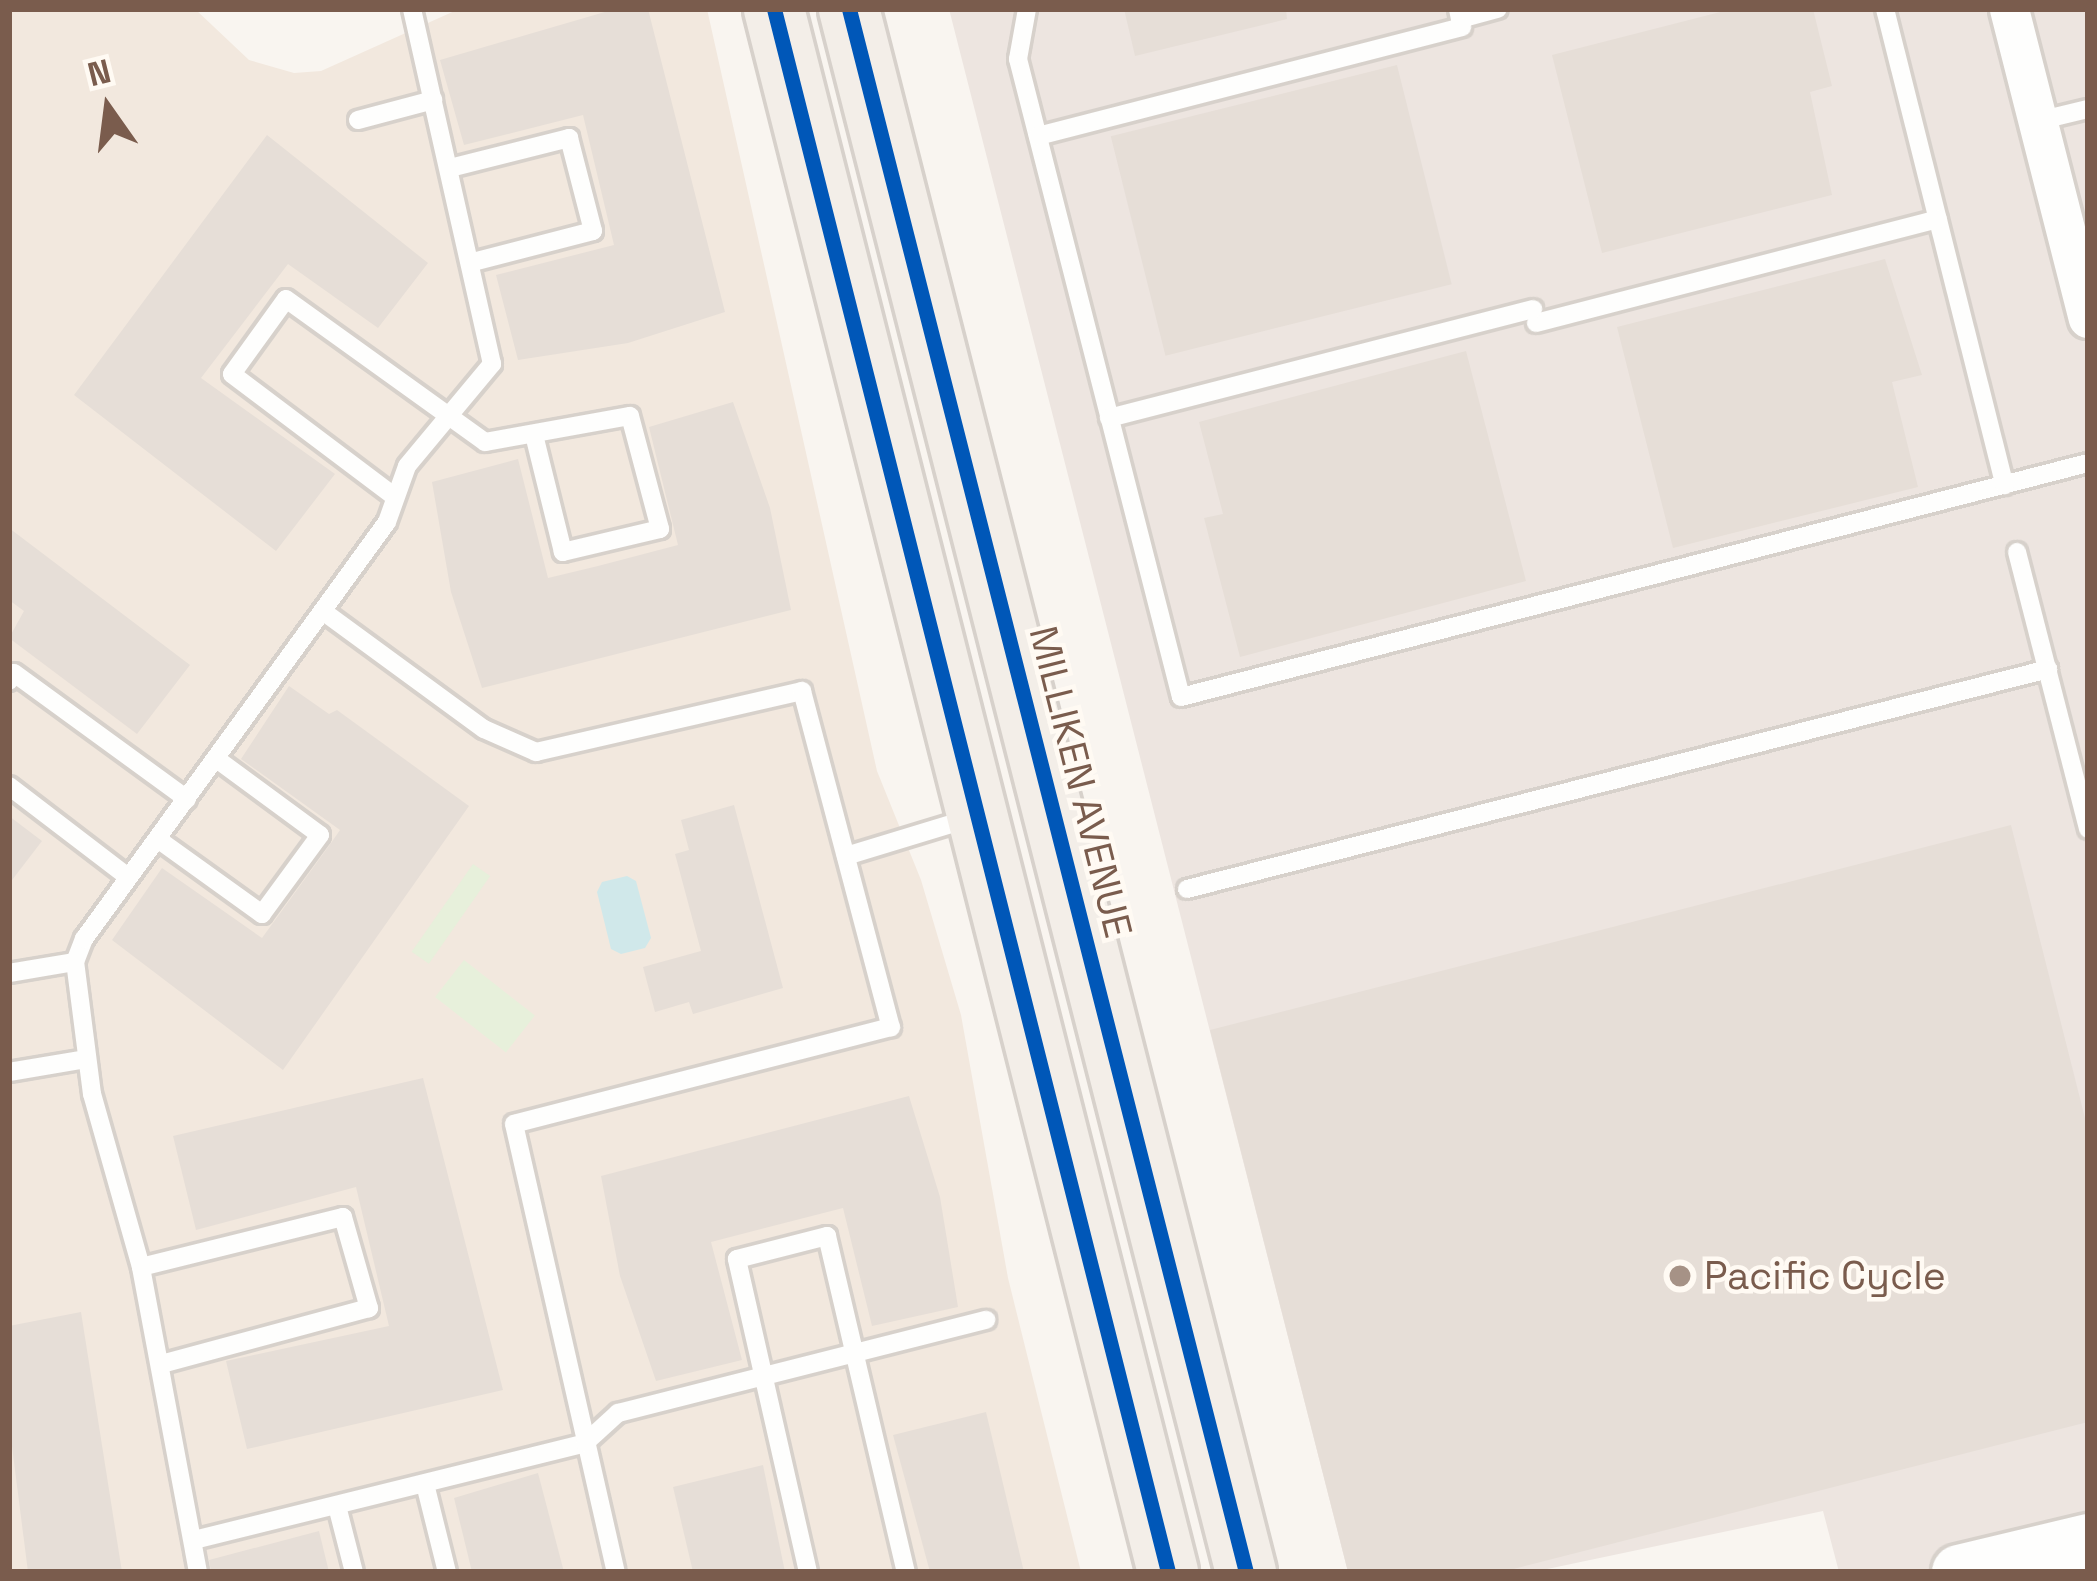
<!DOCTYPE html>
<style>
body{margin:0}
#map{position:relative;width:2097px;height:1581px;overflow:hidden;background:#f9f5f0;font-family:"Space Grotesk",sans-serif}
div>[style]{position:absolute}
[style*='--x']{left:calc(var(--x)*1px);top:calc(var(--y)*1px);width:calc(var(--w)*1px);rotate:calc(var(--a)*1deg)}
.residential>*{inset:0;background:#f2e8de}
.industrial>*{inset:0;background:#ede5e0}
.green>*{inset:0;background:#e7f0db;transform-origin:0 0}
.water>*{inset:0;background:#d0e8ea}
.building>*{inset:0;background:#e6ded7;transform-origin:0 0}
.roads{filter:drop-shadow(3px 0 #d7d1cb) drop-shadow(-3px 0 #d7d1cb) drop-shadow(0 3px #d7d1cb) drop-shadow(0 -3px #d7d1cb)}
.lane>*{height:18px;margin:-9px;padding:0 9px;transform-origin:9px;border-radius:9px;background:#fefefd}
.street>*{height:39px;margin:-19.5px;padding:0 19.5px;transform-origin:19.5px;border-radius:19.5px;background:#fefefd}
.secondary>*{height:54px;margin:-27px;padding:0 27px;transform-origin:27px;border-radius:27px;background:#fefefd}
.primary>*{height:60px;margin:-30px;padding:0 30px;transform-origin:30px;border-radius:30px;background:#f3eee8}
.cycleway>*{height:15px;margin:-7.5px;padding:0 7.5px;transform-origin:7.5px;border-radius:7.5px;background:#0057b8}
.dots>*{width:33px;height:33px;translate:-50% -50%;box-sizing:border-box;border:6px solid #fffaf3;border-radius:50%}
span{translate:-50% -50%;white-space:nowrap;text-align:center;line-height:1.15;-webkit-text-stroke:9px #fffaf3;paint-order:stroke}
.street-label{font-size:39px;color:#7a5c4d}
.poi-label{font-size:39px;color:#7a5c4d}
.left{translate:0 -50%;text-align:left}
.frame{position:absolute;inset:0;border:12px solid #7a5c4d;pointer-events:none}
.north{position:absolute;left:48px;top:48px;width:120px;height:120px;-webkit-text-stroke:9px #fffaf3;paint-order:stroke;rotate:346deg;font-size:33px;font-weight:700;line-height:48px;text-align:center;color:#7a5c4d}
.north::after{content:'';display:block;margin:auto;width:42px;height:54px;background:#7a5c4d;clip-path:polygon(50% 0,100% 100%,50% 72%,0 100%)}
</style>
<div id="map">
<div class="residential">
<i style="clip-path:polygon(9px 9px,195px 9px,249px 60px,294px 73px,321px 71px,459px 9px,707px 9px,877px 771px,921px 880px,961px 1015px,1008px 1278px,1081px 1572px,9px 1572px)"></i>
</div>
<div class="industrial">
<i style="clip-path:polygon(949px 9px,2088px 9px,2088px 1572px,1839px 1572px,1823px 1511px,1533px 1572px,1348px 1572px)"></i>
</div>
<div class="green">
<i style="left:473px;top:864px;width:21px;height:107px;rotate:35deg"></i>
<i style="left:464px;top:960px;width:90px;height:47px;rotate:38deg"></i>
</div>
<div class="water">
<i style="clip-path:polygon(627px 876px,636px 881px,651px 938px,645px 948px,621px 954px,611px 949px,597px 892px,602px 882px)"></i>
</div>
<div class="building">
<i style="clip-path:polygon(615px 9px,648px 9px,725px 312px,628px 343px,518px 360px,496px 275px,614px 245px,583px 115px,464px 145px,440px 60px)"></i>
<i style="clip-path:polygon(1124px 9px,1286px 9px,1287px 19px,1135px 56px)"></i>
<i style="clip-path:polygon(1732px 9px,1813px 9px,1832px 86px,1810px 92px,1832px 195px,1602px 253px,1552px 55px)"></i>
<i style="left:1397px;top:65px;width:226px;height:295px;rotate:76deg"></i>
<i style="clip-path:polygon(267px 135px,428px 263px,378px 328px,288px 264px,201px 378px,335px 474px,276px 551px,74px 395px)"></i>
<i style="clip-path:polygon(1885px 259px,1922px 375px,1892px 382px,1918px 487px,1673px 548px,1617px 327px)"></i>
<i style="clip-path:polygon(1466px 351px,1526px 581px,1240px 657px,1204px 518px,1223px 514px,1199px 422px)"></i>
<i style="clip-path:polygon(733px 402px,770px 508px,791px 610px,482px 688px,451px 592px,432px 482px,518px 459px,548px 578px,598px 566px,678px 545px,649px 427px)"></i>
<i style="clip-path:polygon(9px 528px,190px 665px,137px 734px,9px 638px,24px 611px,9px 600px)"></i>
<i style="clip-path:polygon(289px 686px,329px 714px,337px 710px,469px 806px,283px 1070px,112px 940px,162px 868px,262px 938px,331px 843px,340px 830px,241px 759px)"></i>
<i style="clip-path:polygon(734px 805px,783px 988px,693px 1014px,689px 1002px,655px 1012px,643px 967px,701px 951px,675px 854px,689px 850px,681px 820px)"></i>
<i style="clip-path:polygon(9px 816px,42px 841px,9px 884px)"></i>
<i style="clip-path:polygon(2011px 825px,2088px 1130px,2088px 1422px,1502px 1572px,1348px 1572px,1210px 1030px)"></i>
<i style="clip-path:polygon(423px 1078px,503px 1390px,247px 1449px,226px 1361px,389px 1326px,356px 1187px,196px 1230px,173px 1136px)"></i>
<i style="clip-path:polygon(909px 1096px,940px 1197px,958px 1307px,872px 1326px,843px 1208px,711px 1242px,742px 1360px,656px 1381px,620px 1276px,601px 1176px)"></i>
<i style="clip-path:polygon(81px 1312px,122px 1572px,28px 1572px,9px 1423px,9px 1326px)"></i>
<i style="clip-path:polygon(986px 1412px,1024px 1572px,930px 1572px,893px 1435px)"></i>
<i style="clip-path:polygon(763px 1465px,785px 1572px,693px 1572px,673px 1487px)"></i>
<i style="clip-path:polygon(538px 1473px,564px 1572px,472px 1572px,454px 1498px)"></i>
<i style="clip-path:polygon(319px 1531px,329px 1572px,211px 1572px,209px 1560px)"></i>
</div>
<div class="roads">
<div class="lane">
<i style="--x:1027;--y:9;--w:51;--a:100.2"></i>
<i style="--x:1018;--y:59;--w:658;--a:75.67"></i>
<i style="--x:1181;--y:697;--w:937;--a:-14.47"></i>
<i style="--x:1458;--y:9;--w:10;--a:79"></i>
<i style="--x:1460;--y:19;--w:39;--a:-15"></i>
<i style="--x:1885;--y:9;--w:491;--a:75.9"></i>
<i style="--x:358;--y:120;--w:78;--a:-14.9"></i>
<i style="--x:2038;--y:121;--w:51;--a:-13.5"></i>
<i style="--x:1038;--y:136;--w:438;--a:-14.4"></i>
<i style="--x:450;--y:168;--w:123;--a:-14.1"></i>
<i style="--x:569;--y:138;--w:96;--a:75.5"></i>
<i style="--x:593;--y:231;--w:124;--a:165.5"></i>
<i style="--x:1536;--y:323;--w:415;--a:-14.5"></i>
<i style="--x:1109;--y:418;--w:438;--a:-14.4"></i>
<i style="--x:395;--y:497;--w:204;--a:-143"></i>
<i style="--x:232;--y:374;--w:92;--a:-54.2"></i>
<i style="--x:286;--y:299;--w:245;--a:35.7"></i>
<i style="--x:485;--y:442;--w:147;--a:-10.2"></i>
<i style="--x:630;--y:416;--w:117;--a:75.1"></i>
<i style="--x:660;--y:529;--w:100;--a:166.7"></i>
<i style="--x:563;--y:552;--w:116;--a:-103.9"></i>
<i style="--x:2017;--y:552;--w:286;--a:75.6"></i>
<i style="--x:324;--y:612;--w:198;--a:36.2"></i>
<i style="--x:484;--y:729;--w:57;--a:23.9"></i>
<i style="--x:536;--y:752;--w:273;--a:-12.9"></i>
<i style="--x:802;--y:691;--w:348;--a:75.2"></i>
<i style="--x:891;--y:1027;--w:389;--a:165.6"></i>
<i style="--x:514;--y:1124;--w:459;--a:77.2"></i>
<i style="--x:9;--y:681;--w:9;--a:-58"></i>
<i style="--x:14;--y:673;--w:214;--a:36.1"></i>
<i style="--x:9;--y:786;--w:150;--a:37.4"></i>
<i style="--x:159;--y:840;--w:127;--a:35.7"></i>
<i style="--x:262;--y:914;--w:98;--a:-53.7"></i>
<i style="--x:320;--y:835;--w:127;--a:-143.7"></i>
<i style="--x:846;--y:856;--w:127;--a:-16.9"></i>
<i style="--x:1187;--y:889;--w:889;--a:-14.33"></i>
<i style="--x:9;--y:973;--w:67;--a:-9.5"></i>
<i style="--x:9;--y:1072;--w:79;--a:-9.5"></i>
<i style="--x:141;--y:1267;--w:208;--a:-13.9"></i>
<i style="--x:343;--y:1217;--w:95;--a:74.1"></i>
<i style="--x:369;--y:1308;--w:214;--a:164.9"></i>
<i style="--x:425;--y:1484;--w:91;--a:76"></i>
<i style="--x:337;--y:1506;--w:68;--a:75.6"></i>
<i style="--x:194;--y:1540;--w:403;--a:-13.9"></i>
<i style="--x:585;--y:1443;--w:45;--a:-42.3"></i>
<i style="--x:618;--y:1413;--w:380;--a:-14.2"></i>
<i style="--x:198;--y:1572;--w:310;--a:-100.6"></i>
<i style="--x:141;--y:1267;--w:180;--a:-105.8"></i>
<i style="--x:92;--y:1094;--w:133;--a:-97.3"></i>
<i style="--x:75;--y:962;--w:25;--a:-69"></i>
<i style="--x:84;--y:939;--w:515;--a:-54"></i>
<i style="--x:387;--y:522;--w:59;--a:-70.3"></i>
<i style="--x:407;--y:466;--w:133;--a:-50.2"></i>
<i style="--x:492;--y:364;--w:364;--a:-102.7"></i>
<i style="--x:808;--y:1572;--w:321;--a:-102.8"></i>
<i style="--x:737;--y:1259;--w:93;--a:-14.3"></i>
<i style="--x:827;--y:1236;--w:345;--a:76.8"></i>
</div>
<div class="street">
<i style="--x:2009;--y:9;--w:319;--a:75.7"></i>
</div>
<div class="secondary">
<i style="--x:1959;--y:1572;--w:133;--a:-13.5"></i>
</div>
<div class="primary">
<i style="--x:774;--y:9;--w:1612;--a:75.85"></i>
<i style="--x:849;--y:9;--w:1613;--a:75.75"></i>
</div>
</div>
<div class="cycleway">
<i style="--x:774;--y:9;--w:1612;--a:75.85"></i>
<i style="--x:849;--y:9;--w:1613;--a:75.75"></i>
</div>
<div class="dots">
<i style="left:1680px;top:1276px;background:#a69286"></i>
</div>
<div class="street-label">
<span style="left:1080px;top:782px;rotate:76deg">MILLIKEN AVENUE</span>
</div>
<div class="poi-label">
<span class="left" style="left:1704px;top:1276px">Pacific Cycle</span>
</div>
<div class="frame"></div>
<div class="north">N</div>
</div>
